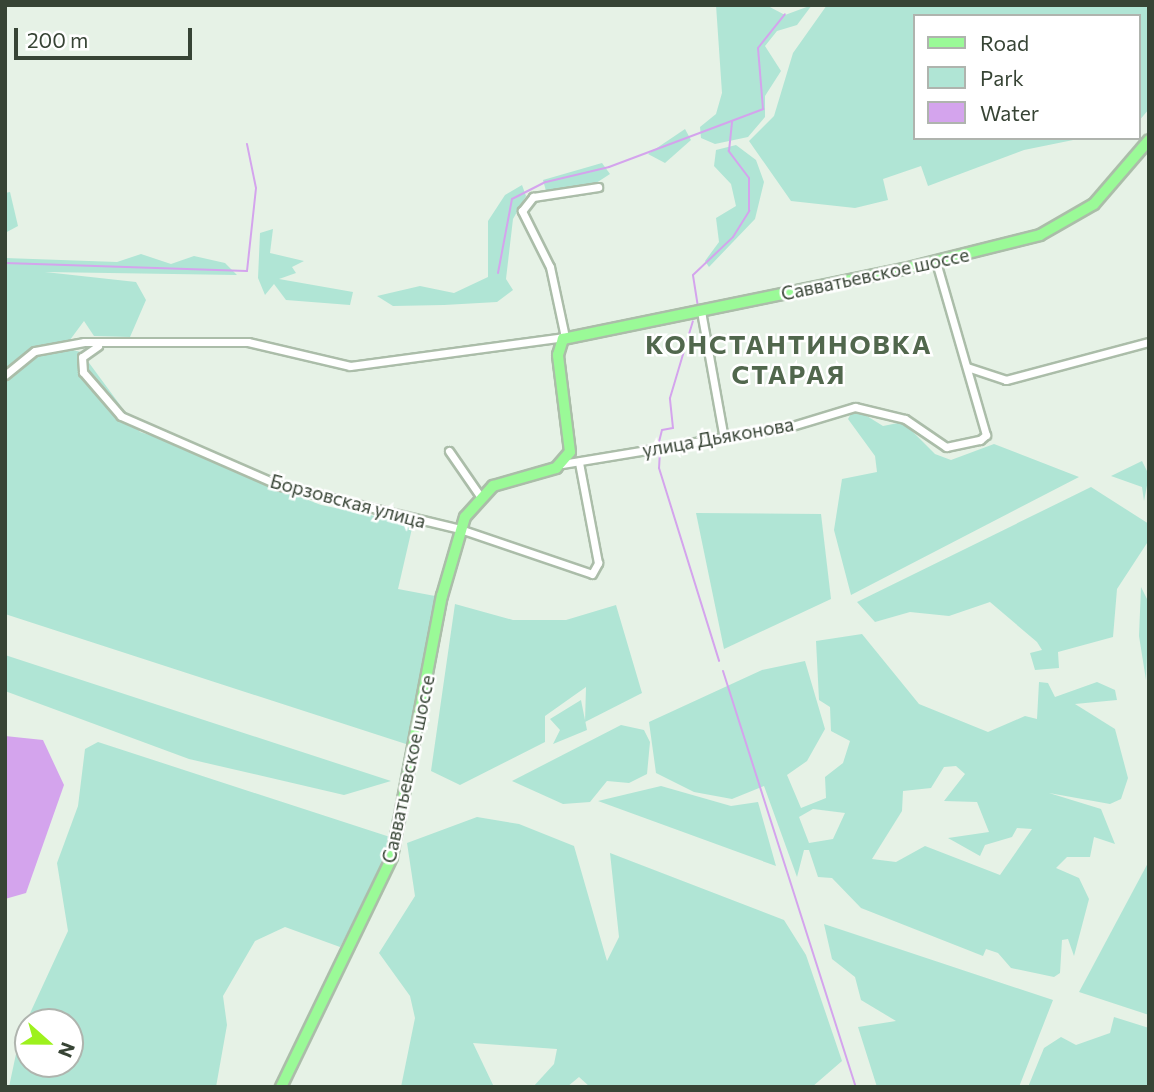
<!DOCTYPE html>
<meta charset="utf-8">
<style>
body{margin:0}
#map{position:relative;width:1154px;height:1092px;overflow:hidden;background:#e6f2e6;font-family:Commissioner,sans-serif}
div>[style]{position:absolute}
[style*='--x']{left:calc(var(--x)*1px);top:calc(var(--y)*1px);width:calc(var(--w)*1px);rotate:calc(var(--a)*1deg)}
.green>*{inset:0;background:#b0e5d5}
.water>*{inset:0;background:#d4a4ed}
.stream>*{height:2px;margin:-1px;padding:0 1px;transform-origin:1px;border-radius:1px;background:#d4a4ed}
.roads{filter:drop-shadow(2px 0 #abbda9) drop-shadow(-2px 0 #abbda9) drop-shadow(0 2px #abbda9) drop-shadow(0 -2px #abbda9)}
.minor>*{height:7px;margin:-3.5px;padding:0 3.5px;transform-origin:3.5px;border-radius:3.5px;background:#fff}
.primary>*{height:10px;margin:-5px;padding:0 5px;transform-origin:5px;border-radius:5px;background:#9afa97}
span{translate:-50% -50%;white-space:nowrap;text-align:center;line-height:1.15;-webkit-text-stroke:5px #fff;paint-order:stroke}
.street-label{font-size:19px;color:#374435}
.district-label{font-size:26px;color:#51674d;font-weight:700;letter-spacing:2px}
.frame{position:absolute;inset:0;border:7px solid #374435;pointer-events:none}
.legend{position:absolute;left:913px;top:14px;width:228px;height:126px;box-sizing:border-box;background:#fff;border:2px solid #afb4ae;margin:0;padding:9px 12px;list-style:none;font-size:21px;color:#374435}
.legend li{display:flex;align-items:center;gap:14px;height:35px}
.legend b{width:35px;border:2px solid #afb4ae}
.north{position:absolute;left:14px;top:1008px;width:70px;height:70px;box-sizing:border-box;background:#fff;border:2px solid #afb4ae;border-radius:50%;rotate:111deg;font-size:19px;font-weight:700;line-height:28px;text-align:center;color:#374435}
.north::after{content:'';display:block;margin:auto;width:24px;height:32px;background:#9df11d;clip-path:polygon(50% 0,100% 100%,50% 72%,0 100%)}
.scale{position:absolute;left:14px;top:28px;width:178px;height:32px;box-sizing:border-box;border:4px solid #374435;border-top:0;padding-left:9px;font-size:21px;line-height:24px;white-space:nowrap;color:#374435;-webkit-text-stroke:5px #fff;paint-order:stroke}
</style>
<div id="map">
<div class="green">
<i style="clip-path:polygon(716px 5px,766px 5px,785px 15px,812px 5px,797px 25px,777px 31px,765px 46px,781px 71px,765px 96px,765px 117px,748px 137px,715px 144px,701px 138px,700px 127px,716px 114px,722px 93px)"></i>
<i style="clip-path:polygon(827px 5px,1149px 5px,1149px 109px,1138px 122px,1138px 16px,914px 16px,914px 138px,1083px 138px,1024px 150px,928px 186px,921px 166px,883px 179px,888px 200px,855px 208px,791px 201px,749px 141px,774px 116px,793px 53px)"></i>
<i style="clip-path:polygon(685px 129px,691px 140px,665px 163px,648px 154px)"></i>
<i style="clip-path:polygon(736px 145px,756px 160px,764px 182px,755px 219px,709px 267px,705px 261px,719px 242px,716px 218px,736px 206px,731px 184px,714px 166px,716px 150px)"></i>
<i style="clip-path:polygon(602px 163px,610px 174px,590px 187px,546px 191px,543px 180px)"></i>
<i style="clip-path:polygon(522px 185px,526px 196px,513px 219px,506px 279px,513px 290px,497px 302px,444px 305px,393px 306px,377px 296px,420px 286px,454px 293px,488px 277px,488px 221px,505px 195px)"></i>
<i style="clip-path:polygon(10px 192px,18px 226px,5px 233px,5px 193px)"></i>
<i style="clip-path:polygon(273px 229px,270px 253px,304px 261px,292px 267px,296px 273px,279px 279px,353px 292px,350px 305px,286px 300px,274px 284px,265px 295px,258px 278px,260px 233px)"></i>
<i style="clip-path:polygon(141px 254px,171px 264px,194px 256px,225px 263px,237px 275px,45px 272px,136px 282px,146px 300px,130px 337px,94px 336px,84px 321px,64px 348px,81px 352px,140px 432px,229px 460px,254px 479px,321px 505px,413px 524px,398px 589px,435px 596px,409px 745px,5px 614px,5px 258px,117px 262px)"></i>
<i style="clip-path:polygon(854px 408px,883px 426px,903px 422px,935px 454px,951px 460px,994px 444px,1079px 477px,851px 595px,834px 530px,842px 479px,877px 472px,875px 456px,848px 419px)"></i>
<i style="clip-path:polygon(1142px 461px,1149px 475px,1144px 501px,1142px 487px,1111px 476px)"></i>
<i style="clip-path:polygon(1091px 487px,1149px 524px,1149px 540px,1117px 589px,1113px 637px,1058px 652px,1059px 668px,1035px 670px,1030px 653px,1042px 650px,1037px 642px,990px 602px,949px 616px,910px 612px,875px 622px,857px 602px)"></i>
<i style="clip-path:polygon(696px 513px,821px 514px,831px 599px,724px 649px)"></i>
<i style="clip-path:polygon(1141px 587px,1149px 603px,1146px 680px,1139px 636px)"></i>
<i style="clip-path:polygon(455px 604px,513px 620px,566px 620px,616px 605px,642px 693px,585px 722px,586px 687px,545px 716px,545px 742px,460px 785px,431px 771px)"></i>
<i style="clip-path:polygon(evenodd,862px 634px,919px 704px,988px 732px,1025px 716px,1037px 719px,1039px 682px,1048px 683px,1055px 697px,1097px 682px,1115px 690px,1117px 700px,1075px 704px,1115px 729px,1128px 778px,1121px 799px,1110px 804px,1049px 793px,1101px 809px,1115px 844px,1094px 837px,1090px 857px,1067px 857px,1056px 868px,1079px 878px,1089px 899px,1074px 956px,1068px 939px,1062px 940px,1060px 973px,1054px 977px,1011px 968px,998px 953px,986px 949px,983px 956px,861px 908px,832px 878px,818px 877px,809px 850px,804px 850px,797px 877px,764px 786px,732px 799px,694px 792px,656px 773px,649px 722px,762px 670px,805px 661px,825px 729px,807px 761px,787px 775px,801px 808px,826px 798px,825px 777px,843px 763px,850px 741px,831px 731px,830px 707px,819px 700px,816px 641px,862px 634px,956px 766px,965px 774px,944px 801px,977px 802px,989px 832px,948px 838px,980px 856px,985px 845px,1012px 837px,1017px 828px,1032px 829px,1000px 875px,925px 846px,896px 862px,872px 859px,902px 811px,903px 791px,931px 788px,944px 767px,956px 766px,862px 634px,813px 809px,845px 813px,833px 839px,809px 843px,799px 817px,813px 809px)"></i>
<i style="clip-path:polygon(5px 655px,391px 781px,344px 795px,189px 759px,5px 691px)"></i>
<i style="clip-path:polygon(581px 700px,587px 730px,553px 744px,560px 730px,550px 719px)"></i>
<i style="clip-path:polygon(621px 725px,644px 730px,650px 742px,647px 774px,629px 783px,607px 781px,590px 802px,563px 804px,512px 781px)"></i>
<i style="clip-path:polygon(evenodd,98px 742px,390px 837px,380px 872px,340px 947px,285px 927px,255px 941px,223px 996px,227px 1025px,216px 1087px,9px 1087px,20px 1035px,68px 931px,57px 863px,78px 806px,85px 749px,98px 742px,28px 1022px,70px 1022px,70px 1064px,28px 1064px,28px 1022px)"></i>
<i style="clip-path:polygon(661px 786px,731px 806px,758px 802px,776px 866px,598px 801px)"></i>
<i style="clip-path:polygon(477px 817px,519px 824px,574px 846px,607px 961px,619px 937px,610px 853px,784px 920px,806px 955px,842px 1061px,812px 1087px,590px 1087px,579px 1077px,567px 1087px,533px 1087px,554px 1064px,557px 1049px,473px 1043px,494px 1087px,401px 1087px,415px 1018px,410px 996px,379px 953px,415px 896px,407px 843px)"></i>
<i style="clip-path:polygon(1149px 861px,1149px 1015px,1079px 992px)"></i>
<i style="clip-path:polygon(824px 924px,1053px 1000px,1019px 1087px,877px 1087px,858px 1027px,896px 1021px,861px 1000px,855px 977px,832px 959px)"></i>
<i style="clip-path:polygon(1114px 1017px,1149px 1028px,1149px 1087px,1028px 1087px,1044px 1048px,1061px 1037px,1076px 1045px,1110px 1033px)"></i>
</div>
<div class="water">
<i style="clip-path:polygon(5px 736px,43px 740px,64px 785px,26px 893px,5px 899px)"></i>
</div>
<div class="stream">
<i style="--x:5;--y:263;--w:242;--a:1.9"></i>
<i style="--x:247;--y:271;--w:83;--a:-83.8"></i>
<i style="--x:256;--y:188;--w:45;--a:-101.6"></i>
<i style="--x:498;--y:273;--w:75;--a:-79.3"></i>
<i style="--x:512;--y:199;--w:38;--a:-27"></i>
<i style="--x:546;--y:182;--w:65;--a:-13.4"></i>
<i style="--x:609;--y:167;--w:165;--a:-20.6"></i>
<i style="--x:763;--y:109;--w:61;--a:-94.7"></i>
<i style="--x:758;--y:48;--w:43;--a:-51.5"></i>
<i style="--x:698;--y:307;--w:32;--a:-99"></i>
<i style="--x:693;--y:275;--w:55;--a:-43.5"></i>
<i style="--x:733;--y:237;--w:31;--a:-58"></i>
<i style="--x:749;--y:211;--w:33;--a:-90"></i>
<i style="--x:749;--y:178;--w:34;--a:-127"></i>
<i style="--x:729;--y:151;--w:30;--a:-84"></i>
<i style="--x:659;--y:442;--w:12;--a:-76"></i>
<i style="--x:662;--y:430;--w:11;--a:-10"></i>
<i style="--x:673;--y:428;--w:30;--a:-96"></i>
<i style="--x:670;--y:398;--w:80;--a:-73.4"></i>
<i style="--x:660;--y:450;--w:18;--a:93"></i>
<i style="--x:659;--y:468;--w:202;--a:72.7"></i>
<i style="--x:723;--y:671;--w:437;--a:72.3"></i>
</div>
<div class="roads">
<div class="minor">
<i style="--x:701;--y:311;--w:124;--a:79.8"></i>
<i style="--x:98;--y:346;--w:19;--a:145"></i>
<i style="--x:82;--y:357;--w:15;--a:86"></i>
<i style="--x:83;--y:372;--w:58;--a:49.2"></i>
<i style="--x:121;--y:416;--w:175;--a:23.6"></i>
<i style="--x:281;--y:486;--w:184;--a:13.5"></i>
<i style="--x:460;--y:529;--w:139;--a:18.8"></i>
<i style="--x:592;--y:574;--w:13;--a:-61"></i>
<i style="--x:598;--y:563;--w:103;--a:-100.7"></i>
<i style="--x:967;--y:367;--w:41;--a:18.4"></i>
<i style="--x:1006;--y:380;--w:148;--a:-14.9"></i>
<i style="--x:5;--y:375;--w:38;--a:-39"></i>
<i style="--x:35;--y:351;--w:50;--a:-10.4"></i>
<i style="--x:84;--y:342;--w:164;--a:0"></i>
<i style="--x:248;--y:342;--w:105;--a:13.2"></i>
<i style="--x:350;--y:366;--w:217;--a:-7.7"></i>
<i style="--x:565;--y:337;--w:72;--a:-102.1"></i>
<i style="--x:550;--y:267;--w:63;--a:-116.6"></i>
<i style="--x:522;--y:211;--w:18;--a:-52"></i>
<i style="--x:533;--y:197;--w:66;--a:-8.7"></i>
<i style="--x:449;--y:451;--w:55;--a:55.4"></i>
<i style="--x:562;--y:464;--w:233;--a:-9.4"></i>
<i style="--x:792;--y:426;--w:66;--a:-16.8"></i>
<i style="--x:855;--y:407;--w:51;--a:13.5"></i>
<i style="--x:905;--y:419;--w:50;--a:34.3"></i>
<i style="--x:946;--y:447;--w:35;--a:-12"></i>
<i style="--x:980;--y:440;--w:8;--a:-40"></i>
<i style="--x:986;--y:435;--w:180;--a:-106.1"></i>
</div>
<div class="primary">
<i style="--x:281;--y:1087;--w:255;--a:-64.2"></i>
<i style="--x:392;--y:857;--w:266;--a:-79.2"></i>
<i style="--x:442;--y:596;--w:82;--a:-73.8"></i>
<i style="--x:465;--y:517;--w:42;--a:-47.9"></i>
<i style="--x:493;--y:486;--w:66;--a:-15.9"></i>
<i style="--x:556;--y:468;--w:21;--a:-49"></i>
<i style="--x:570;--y:452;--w:98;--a:-97.1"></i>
<i style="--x:558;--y:355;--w:17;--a:-73"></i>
<i style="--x:563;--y:339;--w:348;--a:-11.6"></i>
<i style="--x:904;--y:269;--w:140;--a:-14"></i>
<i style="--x:1040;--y:235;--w:62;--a:-29.9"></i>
<i style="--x:1094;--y:204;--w:84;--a:-49.3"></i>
</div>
</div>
<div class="street-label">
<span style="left:875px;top:274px;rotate:-12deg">Савватьевское шоссе</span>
<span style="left:718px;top:437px;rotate:-10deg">улица Дьяконова</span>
<span style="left:348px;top:501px;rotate:15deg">Борзовская улица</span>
<span style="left:408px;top:769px;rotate:-78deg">Савватьевское шоссе</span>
</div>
<div class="district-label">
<span style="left:789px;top:359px">КОНСТАНТИНОВКА<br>СТАРАЯ</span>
</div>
<div class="frame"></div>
<ul class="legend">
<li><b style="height:9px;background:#9afa97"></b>Road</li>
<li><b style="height:19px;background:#b0e5d5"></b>Park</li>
<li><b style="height:19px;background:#d4a4ed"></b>Water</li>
</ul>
<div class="north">N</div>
<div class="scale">200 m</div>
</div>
